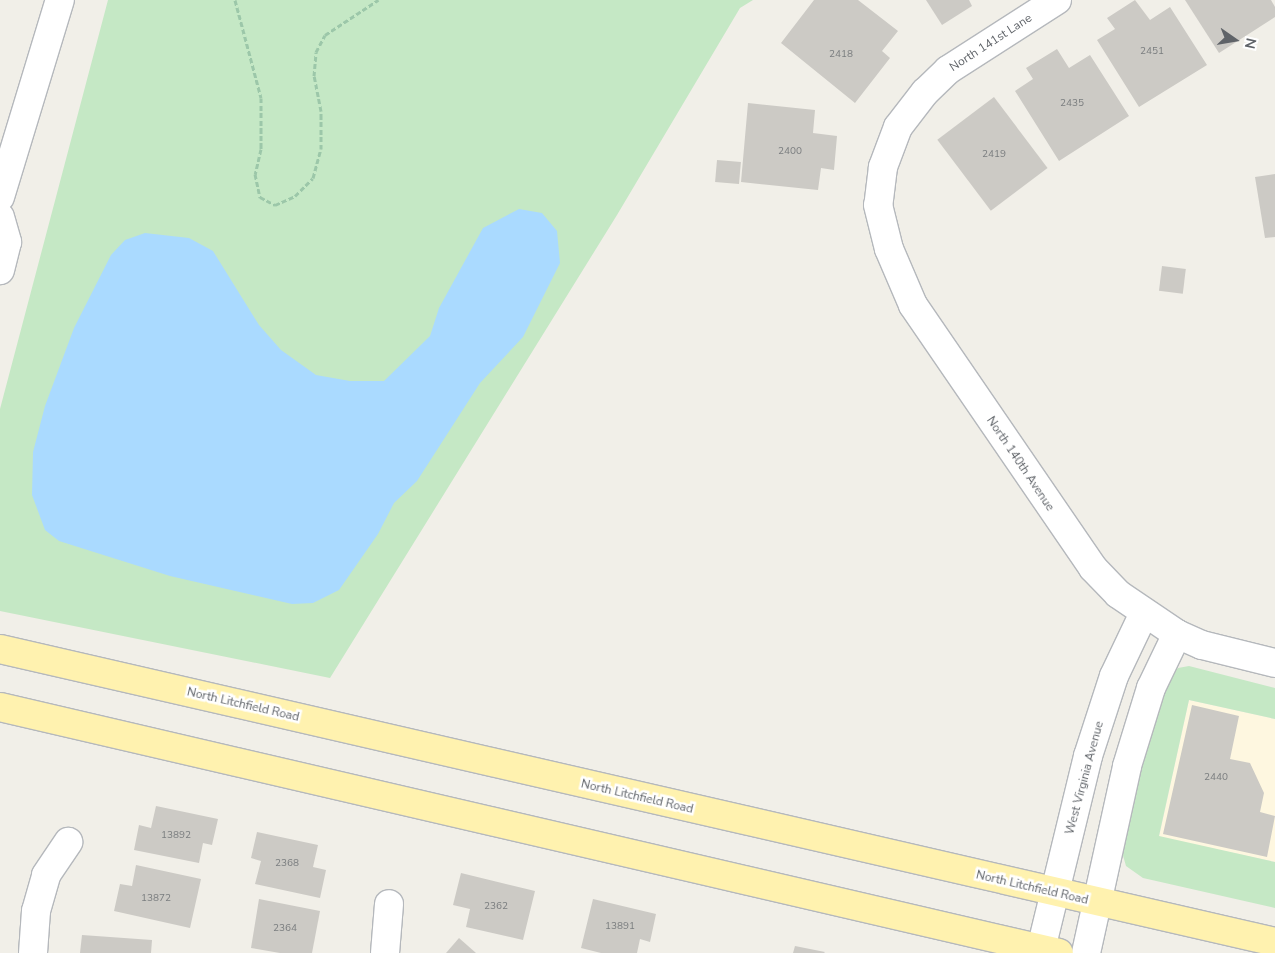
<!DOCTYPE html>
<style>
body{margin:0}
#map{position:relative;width:1275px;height:953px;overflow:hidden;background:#f1efe8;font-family:"Nunito Sans",sans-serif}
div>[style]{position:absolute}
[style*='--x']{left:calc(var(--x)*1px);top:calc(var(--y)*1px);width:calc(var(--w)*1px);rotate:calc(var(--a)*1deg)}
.commercial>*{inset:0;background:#fef7e0}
.green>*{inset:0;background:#c5e8c5}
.water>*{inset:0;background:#aadaff}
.building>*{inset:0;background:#cccac5;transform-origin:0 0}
.path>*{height:3px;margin-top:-1.5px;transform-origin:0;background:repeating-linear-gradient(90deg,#9cc7a9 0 5px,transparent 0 7.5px)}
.roads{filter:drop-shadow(1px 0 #b5b8bc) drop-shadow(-1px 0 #b5b8bc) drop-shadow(0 1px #b5b8bc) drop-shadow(0 -1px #b5b8bc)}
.minor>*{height:28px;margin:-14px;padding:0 14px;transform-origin:14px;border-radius:14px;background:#fff}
.major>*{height:28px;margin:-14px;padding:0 14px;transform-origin:14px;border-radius:14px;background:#fff2af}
span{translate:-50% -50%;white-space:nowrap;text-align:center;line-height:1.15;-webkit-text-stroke:5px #fff;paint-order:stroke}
.number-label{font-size:10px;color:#7a7d7f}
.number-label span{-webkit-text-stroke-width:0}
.street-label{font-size:12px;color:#5f6368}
.north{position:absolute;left:1210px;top:15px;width:50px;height:50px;-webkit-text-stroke:4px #fff;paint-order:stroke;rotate:103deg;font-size:14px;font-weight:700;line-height:20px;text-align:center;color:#5f6368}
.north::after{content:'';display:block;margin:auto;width:18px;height:22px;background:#5f6368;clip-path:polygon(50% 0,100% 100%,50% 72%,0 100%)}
</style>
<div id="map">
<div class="commercial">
<i style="clip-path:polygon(1189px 700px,1275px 719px,1275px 862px,1159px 837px)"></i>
</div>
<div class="green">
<i style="clip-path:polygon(108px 0,753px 0,740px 8px,617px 215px,330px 678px,0 611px,0 409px)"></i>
<i style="clip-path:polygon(1189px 666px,1275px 688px,1275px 719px,1189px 700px,1159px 836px,1275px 862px,1275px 908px,1143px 878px,1126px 866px,1122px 852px,1146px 739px,1165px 680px,1178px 668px)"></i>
</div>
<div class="water">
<i style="clip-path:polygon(519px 209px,542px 213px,557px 231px,560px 263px,523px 337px,480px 383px,417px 481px,394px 503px,378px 534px,339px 590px,313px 603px,292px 604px,170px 576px,59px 541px,45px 530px,32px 495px,33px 452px,45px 406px,74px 328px,111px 255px,125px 240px,145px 233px,189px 238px,213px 251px,259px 325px,281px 350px,316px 375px,350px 381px,384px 381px,430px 336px,439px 308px,483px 228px)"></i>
</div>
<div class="building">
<i style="clip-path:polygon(814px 0,858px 0,898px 31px,882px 51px,890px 58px,855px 103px,781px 43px)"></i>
<i style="clip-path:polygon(926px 0,969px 0,972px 6px,942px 25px)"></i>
<i style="clip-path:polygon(1135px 0,1150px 20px,1170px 7px,1207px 65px,1139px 107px,1097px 40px,1115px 29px,1107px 18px)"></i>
<i style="clip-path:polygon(1185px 0,1271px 0,1275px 7px,1275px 17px,1219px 53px)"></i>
<i style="clip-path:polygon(1057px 49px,1069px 68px,1090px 55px,1129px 116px,1059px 161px,1015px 91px,1033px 79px,1026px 68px)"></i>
<i style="left:994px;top:97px;width:89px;height:71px;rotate:53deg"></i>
<i style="clip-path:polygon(748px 103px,815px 110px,813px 133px,837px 136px,834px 170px,821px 168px,818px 190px,741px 182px)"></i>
<i style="left:717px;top:160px;width:24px;height:22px;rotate:5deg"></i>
<i style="clip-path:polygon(1275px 174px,1275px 237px,1265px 238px,1255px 177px)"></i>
<i style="left:1162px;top:266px;width:24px;height:25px;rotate:7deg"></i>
<i style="clip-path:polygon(1192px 705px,1239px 716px,1230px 759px,1250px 763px,1264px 793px,1260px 812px,1275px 816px,1267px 857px,1163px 834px)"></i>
<i style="clip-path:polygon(156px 806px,218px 819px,212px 845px,203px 843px,199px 863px,134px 850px,139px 825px,151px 828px)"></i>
<i style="clip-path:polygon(257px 832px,318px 845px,313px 867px,326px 870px,320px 898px,255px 884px,261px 861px,251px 858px)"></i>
<i style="clip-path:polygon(136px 865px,201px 879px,190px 928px,114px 911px,120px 884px,132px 886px)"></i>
<i style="clip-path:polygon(461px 873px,535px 891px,523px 940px,466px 927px,470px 909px,453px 905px)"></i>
<i style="clip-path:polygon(259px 899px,320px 911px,312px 953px,280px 953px,251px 948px)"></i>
<i style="clip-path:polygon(593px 899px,656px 914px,650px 942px,640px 939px,637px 953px,601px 953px,581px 948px)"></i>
<i style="clip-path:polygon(82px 935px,152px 940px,151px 953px,80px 953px)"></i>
<i style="clip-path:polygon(459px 938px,476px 953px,446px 953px)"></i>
<i style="clip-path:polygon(795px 946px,825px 952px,824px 953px,793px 953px)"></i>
</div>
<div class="path">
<i style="--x:235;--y:0;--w:101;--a:75.1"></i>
<i style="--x:261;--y:98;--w:51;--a:90"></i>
<i style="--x:261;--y:149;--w:26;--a:103"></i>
<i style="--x:255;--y:174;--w:24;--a:78"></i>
<i style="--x:260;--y:197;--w:17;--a:28"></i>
<i style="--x:275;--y:205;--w:22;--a:-24"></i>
<i style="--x:295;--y:196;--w:25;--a:-45"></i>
<i style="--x:313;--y:178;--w:30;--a:-75"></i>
<i style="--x:321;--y:149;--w:38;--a:-90"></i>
<i style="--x:321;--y:111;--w:36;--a:-101"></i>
<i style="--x:314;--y:76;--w:24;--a:-85"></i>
<i style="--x:316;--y:52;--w:19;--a:-62"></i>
<i style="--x:325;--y:35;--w:64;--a:-33.4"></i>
</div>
<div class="roads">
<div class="minor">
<i style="--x:1057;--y:0;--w:130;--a:147.3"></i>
<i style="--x:948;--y:70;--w:32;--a:136"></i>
<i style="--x:925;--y:92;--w:44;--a:127.6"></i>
<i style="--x:898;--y:127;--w:43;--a:110.6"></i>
<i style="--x:883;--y:167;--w:38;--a:97"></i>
<i style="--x:878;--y:205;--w:45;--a:76"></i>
<i style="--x:889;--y:249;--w:61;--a:66.8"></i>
<i style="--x:913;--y:305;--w:319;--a:55.6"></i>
<i style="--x:1093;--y:568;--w:36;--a:46"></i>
<i style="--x:1118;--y:594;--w:71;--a:34.1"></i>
<i style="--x:1177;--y:634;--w:27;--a:24"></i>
<i style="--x:1202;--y:645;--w:75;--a:13.9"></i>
<i style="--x:0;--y:197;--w:206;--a:-73.1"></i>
<i style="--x:0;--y:217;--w:26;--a:74"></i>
<i style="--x:7;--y:242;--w:29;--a:104"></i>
<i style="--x:1041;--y:949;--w:199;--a:-76.3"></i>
<i style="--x:1088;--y:756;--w:84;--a:-72"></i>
<i style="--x:1114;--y:676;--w:70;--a:-64.5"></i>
<i style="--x:33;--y:953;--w:42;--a:-85.9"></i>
<i style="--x:36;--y:911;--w:37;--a:-74"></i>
<i style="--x:46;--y:875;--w:40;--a:-56"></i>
<i style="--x:385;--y:953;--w:49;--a:-85.3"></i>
<i style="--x:1086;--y:953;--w:191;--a:-77.6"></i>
<i style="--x:1127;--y:766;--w:82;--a:-72.9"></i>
<i style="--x:1151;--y:688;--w:60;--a:-64.3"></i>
</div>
<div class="major">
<i style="--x:0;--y:649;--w:1308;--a:12.94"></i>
<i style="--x:0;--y:707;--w:1087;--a:13.08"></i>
</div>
</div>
<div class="number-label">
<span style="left:1152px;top:52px">2451</span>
<span style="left:841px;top:55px">2418</span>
<span style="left:1072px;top:104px">2435</span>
<span style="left:790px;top:152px">2400</span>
<span style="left:994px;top:155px">2419</span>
<span style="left:1216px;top:778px">2440</span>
<span style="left:176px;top:836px">13892</span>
<span style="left:287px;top:864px">2368</span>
<span style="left:156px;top:899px">13872</span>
<span style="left:496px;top:907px">2362</span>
<span style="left:620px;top:927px">13891</span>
<span style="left:285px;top:929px">2364</span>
</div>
<div class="street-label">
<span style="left:991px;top:43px;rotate:-33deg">North 141st Lane</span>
<span style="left:1020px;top:464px;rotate:56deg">North 140th Avenue</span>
<span style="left:243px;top:705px;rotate:13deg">North Litchfield Road</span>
<span style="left:1085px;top:778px;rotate:-75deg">West Virginia Avenue</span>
<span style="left:637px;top:797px;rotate:13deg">North Litchfield Road</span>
<span style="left:1032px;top:888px;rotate:13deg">North Litchfield Road</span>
</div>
<div class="north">N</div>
</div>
